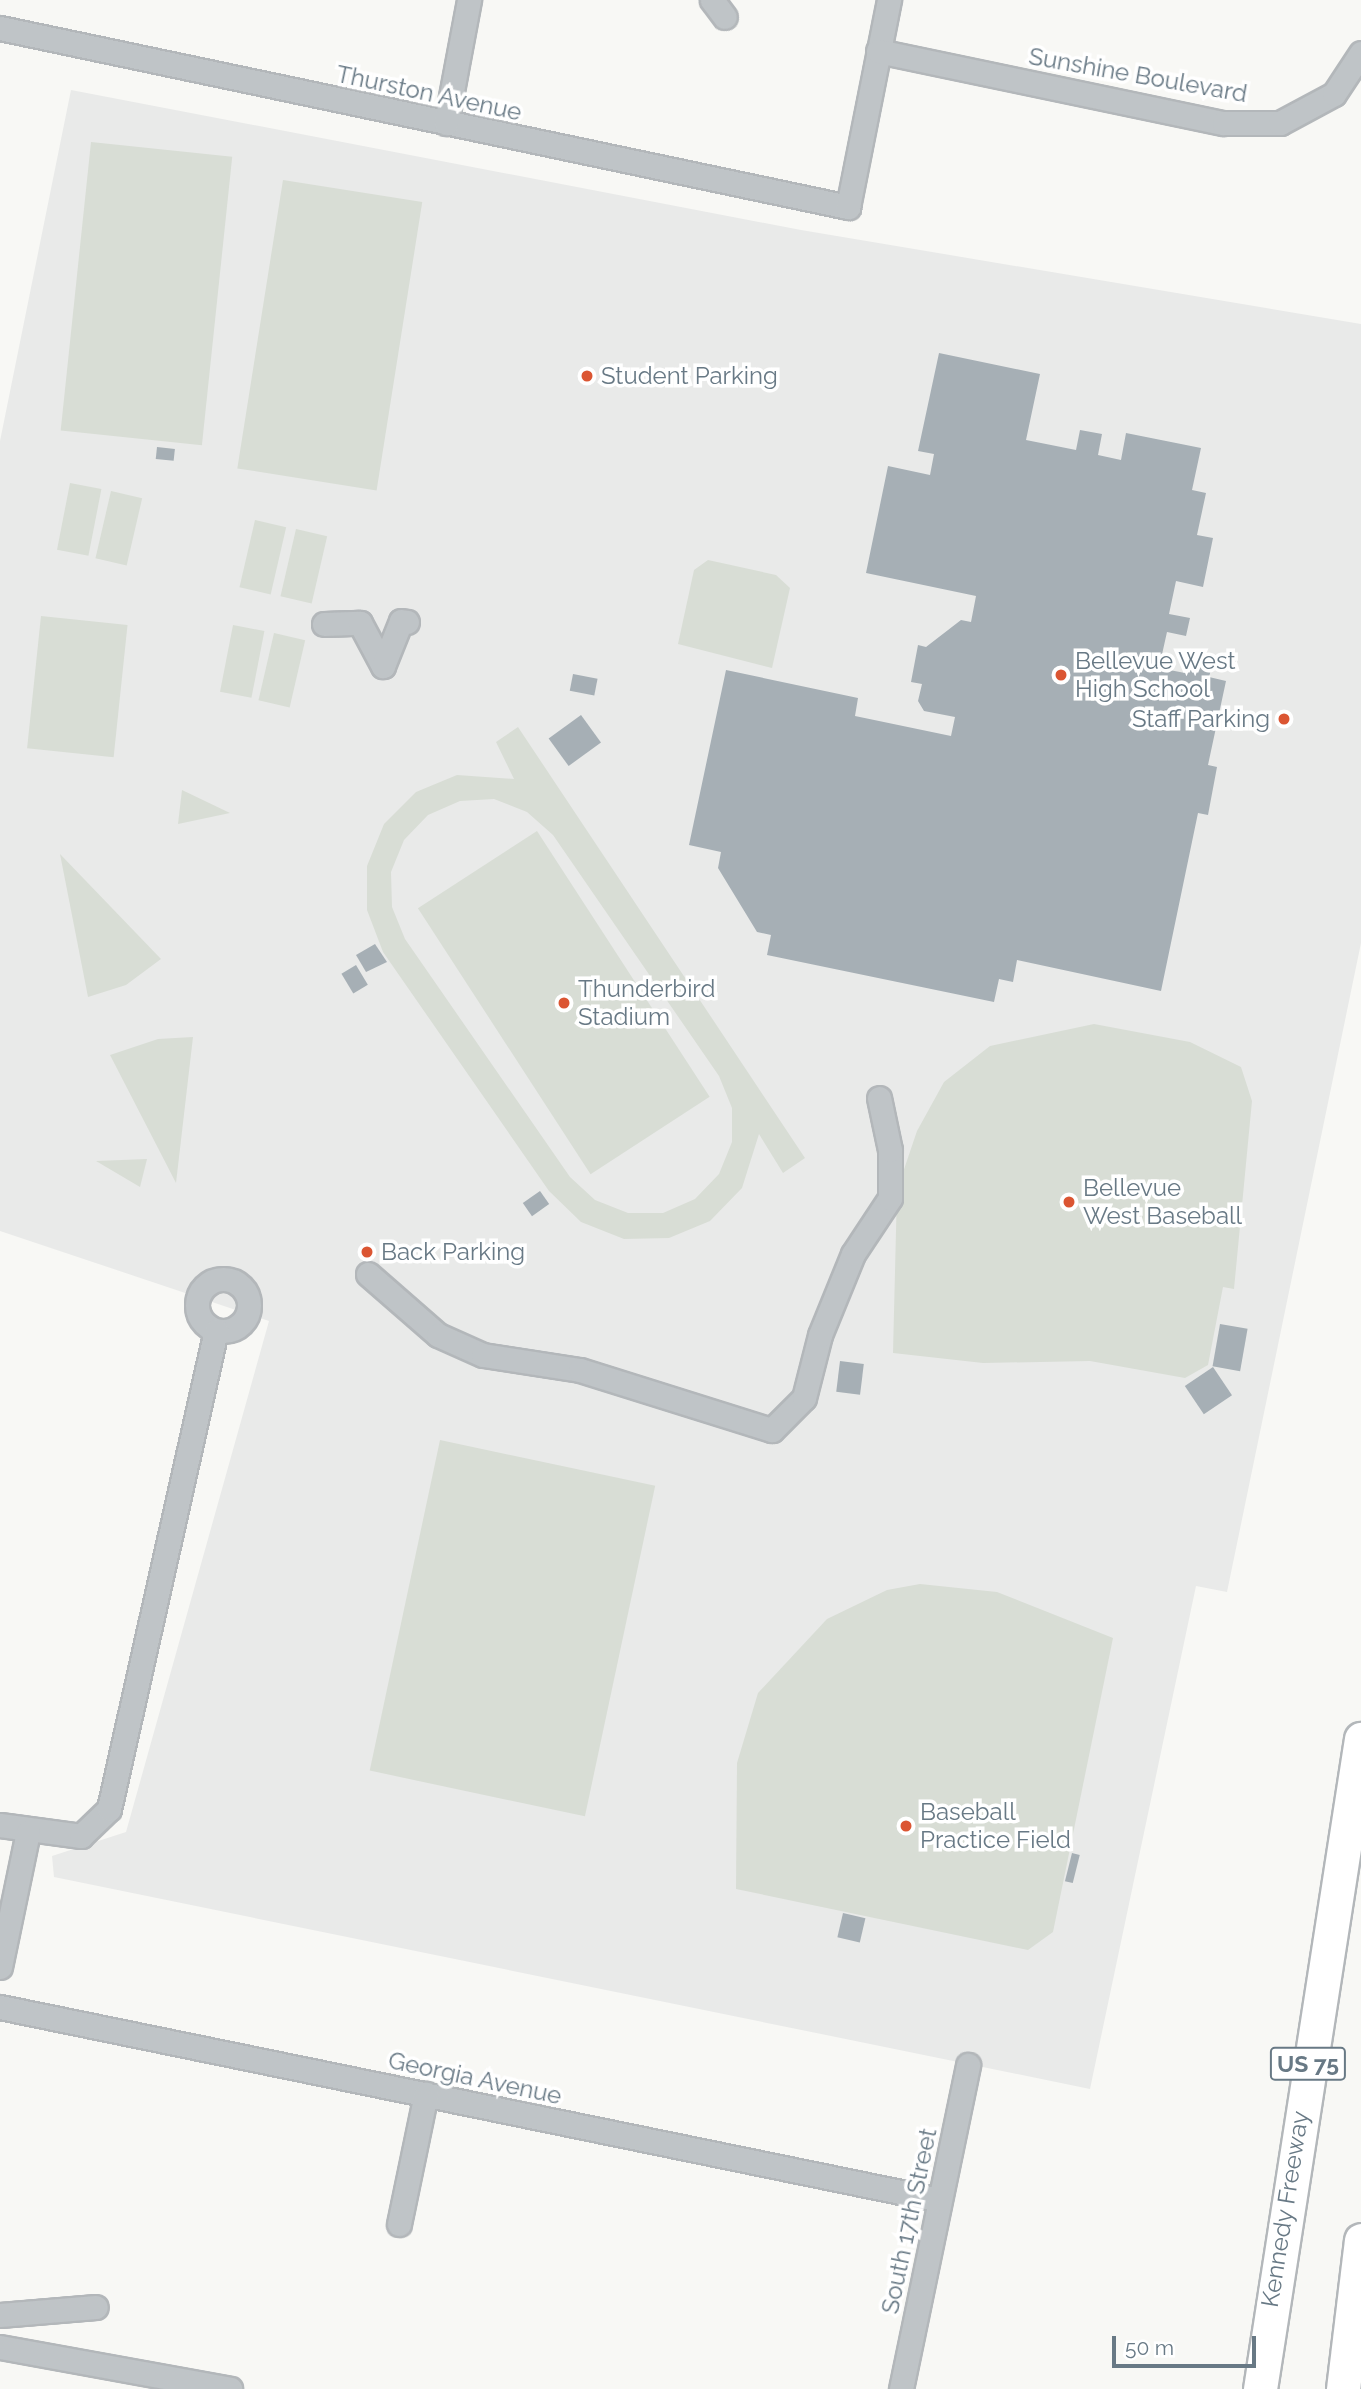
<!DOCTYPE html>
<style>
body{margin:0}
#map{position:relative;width:1361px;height:2389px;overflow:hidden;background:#f8f8f5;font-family:Raleway,sans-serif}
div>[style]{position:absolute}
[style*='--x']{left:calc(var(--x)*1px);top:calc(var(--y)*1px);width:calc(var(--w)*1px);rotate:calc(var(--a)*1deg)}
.built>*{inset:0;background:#e9eae9}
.green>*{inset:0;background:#d8ddd5;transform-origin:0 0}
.building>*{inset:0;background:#a6afb5;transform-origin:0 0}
.roads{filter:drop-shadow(2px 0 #b3b7ba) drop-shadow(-2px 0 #b3b7ba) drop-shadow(0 2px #b3b7ba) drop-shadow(0 -2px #b3b7ba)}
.minor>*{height:23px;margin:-11.5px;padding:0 11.5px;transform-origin:11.5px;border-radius:11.5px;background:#bfc4c7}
.minor>.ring{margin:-11.5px;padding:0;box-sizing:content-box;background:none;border:23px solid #bfc4c7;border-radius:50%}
.highway>*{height:33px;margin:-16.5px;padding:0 16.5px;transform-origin:16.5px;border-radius:16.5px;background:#fff}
.dots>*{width:19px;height:19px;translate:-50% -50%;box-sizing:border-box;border:4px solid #fff;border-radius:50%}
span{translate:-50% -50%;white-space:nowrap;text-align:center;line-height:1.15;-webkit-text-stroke:7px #fff;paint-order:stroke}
.shield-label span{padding:2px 5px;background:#fff;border:2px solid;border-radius:5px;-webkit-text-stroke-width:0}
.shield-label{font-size:23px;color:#687985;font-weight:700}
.street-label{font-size:24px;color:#687985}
.poi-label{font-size:24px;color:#687985}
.left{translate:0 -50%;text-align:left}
.right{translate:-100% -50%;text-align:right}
.scale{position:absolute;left:1112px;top:2336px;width:144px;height:32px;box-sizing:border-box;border:4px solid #687985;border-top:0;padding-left:9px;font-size:21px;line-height:24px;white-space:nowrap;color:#687985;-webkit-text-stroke:5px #fff;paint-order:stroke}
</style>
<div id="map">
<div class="built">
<i style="clip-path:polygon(71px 90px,801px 230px,1361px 324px,1361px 943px,1227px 1592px,1196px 1586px,1090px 2089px,54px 1877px,52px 1856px,126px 1832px,269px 1321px,0 1231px,0 441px)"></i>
</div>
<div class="green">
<i style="left:91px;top:142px;width:142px;height:290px;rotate:6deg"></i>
<i style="left:283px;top:180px;width:141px;height:292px;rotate:9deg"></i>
<i style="left:70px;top:483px;width:32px;height:68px;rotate:11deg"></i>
<i style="left:111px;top:491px;width:32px;height:69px;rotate:13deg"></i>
<i style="left:255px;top:520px;width:32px;height:69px;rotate:13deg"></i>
<i style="left:296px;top:529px;width:32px;height:69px;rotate:13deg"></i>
<i style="clip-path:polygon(708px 560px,776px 575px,790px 588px,772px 668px,678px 644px,694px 570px)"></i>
<i style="left:41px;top:616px;width:87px;height:133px;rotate:6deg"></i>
<i style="left:233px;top:625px;width:32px;height:68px;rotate:11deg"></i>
<i style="left:274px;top:633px;width:32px;height:69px;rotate:13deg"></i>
<i style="clip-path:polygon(evenodd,518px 727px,805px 1158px,783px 1173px,759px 1134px,742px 1188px,710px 1221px,669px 1238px,624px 1239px,581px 1222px,549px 1191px,383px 952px,367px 910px,367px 866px,384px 824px,416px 792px,457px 775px,514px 779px,496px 742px,518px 727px,494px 799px,527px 812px,553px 835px,719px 1076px,732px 1108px,732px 1142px,719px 1174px,695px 1199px,663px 1213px,628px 1213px,595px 1200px,570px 1177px,405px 939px,392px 907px,391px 872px,404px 840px,428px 815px,460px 801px,494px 799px)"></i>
<i style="clip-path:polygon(182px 790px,230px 813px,178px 824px)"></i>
<i style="left:537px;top:831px;width:317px;height:142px;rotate:57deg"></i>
<i style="clip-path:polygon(60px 854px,161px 959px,126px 985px,88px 997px)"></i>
<i style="clip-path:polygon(1094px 1024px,1190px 1042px,1241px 1067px,1252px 1101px,1234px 1289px,1223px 1287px,1208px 1365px,1185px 1378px,1090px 1361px,983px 1363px,893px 1353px,897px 1190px,917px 1131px,944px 1082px,990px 1046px)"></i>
<i style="clip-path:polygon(193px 1037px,176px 1183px,110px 1055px,158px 1039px)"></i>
<i style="clip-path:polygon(147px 1159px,140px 1187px,96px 1161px)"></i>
<i style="left:440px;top:1440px;width:220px;height:338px;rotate:12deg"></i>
<i style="clip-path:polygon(920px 1584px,997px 1592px,1113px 1638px,1053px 1932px,1028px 1950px,736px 1889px,737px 1763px,758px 1693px,827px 1619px,887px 1590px)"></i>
</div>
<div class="building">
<i style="clip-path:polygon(939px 353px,1040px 374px,1026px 440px,1076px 450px,1080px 430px,1102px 434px,1098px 455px,1121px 460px,1126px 433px,1201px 448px,1192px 490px,1206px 493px,1197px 535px,1213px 538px,1203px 587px,1176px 581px,1169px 614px,1190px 618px,1186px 636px,1167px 632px,1159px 668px,1185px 673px,1187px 661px,1212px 666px,1209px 677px,1226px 681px,1208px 765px,1217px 767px,1208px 815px,1198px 813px,1161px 991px,1017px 960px,1013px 982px,999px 979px,994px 1002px,767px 955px,771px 935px,757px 932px,718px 868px,721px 852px,689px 845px,726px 670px,858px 698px,855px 716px,951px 736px,955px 717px,924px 711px,918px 701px,922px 684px,911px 682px,918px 645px,926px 647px,961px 620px,971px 622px,976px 596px,866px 573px,888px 466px,930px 475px,934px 454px,918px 451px)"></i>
<i style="left:157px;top:447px;width:18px;height:12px;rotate:6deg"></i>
<i style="left:573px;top:674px;width:25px;height:17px;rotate:11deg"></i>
<i style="left:581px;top:715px;width:34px;height:40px;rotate:54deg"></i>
<i style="clip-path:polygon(375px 944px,387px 962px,366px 972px,356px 955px)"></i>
<i style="left:356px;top:965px;width:23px;height:17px;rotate:59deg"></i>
<i style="left:540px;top:1191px;width:16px;height:21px;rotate:55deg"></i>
<i style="left:1220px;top:1324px;width:28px;height:43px;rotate:10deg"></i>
<i style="left:840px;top:1361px;width:24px;height:31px;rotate:7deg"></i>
<i style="left:1213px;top:1367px;width:34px;height:34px;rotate:56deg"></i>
<i style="left:1072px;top:1853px;width:8px;height:29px;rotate:14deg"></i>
<i style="left:843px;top:1913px;width:23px;height:25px;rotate:13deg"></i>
</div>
<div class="roads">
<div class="minor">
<i style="--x:712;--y:0;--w:21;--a:53"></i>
<i style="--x:0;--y:28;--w:867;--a:11.92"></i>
<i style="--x:848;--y:207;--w:211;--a:-78.8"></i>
<i style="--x:878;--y:51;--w:353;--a:11.8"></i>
<i style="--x:1224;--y:123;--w:56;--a:0"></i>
<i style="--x:1280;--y:123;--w:61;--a:-28.2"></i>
<i style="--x:1334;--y:94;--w:49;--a:-56.6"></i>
<i style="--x:446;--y:123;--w:125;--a:-79.4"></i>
<i style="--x:324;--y:624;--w:36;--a:-2"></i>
<i style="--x:360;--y:623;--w:49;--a:61.9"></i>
<i style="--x:383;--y:666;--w:48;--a:-68.2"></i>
<i style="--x:401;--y:621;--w:6;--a:9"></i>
<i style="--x:368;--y:1274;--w:93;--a:41.1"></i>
<i style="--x:438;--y:1335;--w:49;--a:24"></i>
<i style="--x:483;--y:1355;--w:98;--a:8.8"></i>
<i style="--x:580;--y:1370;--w:201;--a:17.4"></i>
<i style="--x:772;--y:1430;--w:45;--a:-45"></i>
<i style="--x:804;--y:1398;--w:65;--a:-75.7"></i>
<i style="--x:820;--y:1335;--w:87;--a:-67.8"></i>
<i style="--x:853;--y:1254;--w:67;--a:-56.5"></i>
<i style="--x:890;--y:1198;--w:48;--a:-90"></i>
<i style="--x:890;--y:1150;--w:53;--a:-101.9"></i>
<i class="ring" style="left:197px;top:1279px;width:29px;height:29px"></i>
<i style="--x:0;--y:1825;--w:82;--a:7.7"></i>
<i style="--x:81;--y:1836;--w:39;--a:-44"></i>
<i style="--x:109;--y:1809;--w:490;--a:-77.4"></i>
<i style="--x:0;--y:1967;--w:138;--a:-78.3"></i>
<i style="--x:0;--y:2007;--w:959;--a:11.61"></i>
<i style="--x:399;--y:2224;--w:133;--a:-78.3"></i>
<i style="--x:0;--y:2315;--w:96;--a:-4.8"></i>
<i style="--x:0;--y:2347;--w:234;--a:10.3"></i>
<i style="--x:901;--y:2389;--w:331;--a:-78.3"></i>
</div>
<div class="highway">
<i style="--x:1260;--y:2389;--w:658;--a:-81.17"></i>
<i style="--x:1343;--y:2389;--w:150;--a:-83.1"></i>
</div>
</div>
<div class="dots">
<i style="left:587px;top:376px;background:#db5532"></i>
<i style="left:1061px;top:675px;background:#db5532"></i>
<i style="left:1284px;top:719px;background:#db5532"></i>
<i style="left:564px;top:1003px;background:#db5532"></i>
<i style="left:1069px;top:1202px;background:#db5532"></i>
<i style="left:367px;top:1252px;background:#db5532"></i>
<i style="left:906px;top:1826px;background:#db5532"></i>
</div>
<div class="shield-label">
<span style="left:1308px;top:2064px">US 75</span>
</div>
<div class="street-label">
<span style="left:1138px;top:75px;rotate:10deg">Sunshine Boulevard</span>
<span style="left:429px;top:93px;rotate:12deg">Thurston Avenue</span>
<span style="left:475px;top:2078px;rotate:12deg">Georgia Avenue</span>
<span style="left:1285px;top:2209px;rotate:-81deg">Kennedy Freeway</span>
<span style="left:909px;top:2221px;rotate:-78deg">South 17th Street</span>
</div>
<div class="poi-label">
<span class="left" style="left:601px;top:376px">Student Parking</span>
<span class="left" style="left:1075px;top:675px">Bellevue West<br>High School</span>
<span class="right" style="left:1270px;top:719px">Staff Parking</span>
<span class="left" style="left:578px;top:1003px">Thunderbird<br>Stadium</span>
<span class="left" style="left:1083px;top:1202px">Bellevue<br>West Baseball</span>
<span class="left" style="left:381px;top:1252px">Back Parking</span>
<span class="left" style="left:920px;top:1826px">Baseball<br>Practice Field</span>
</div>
<div class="scale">50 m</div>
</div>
